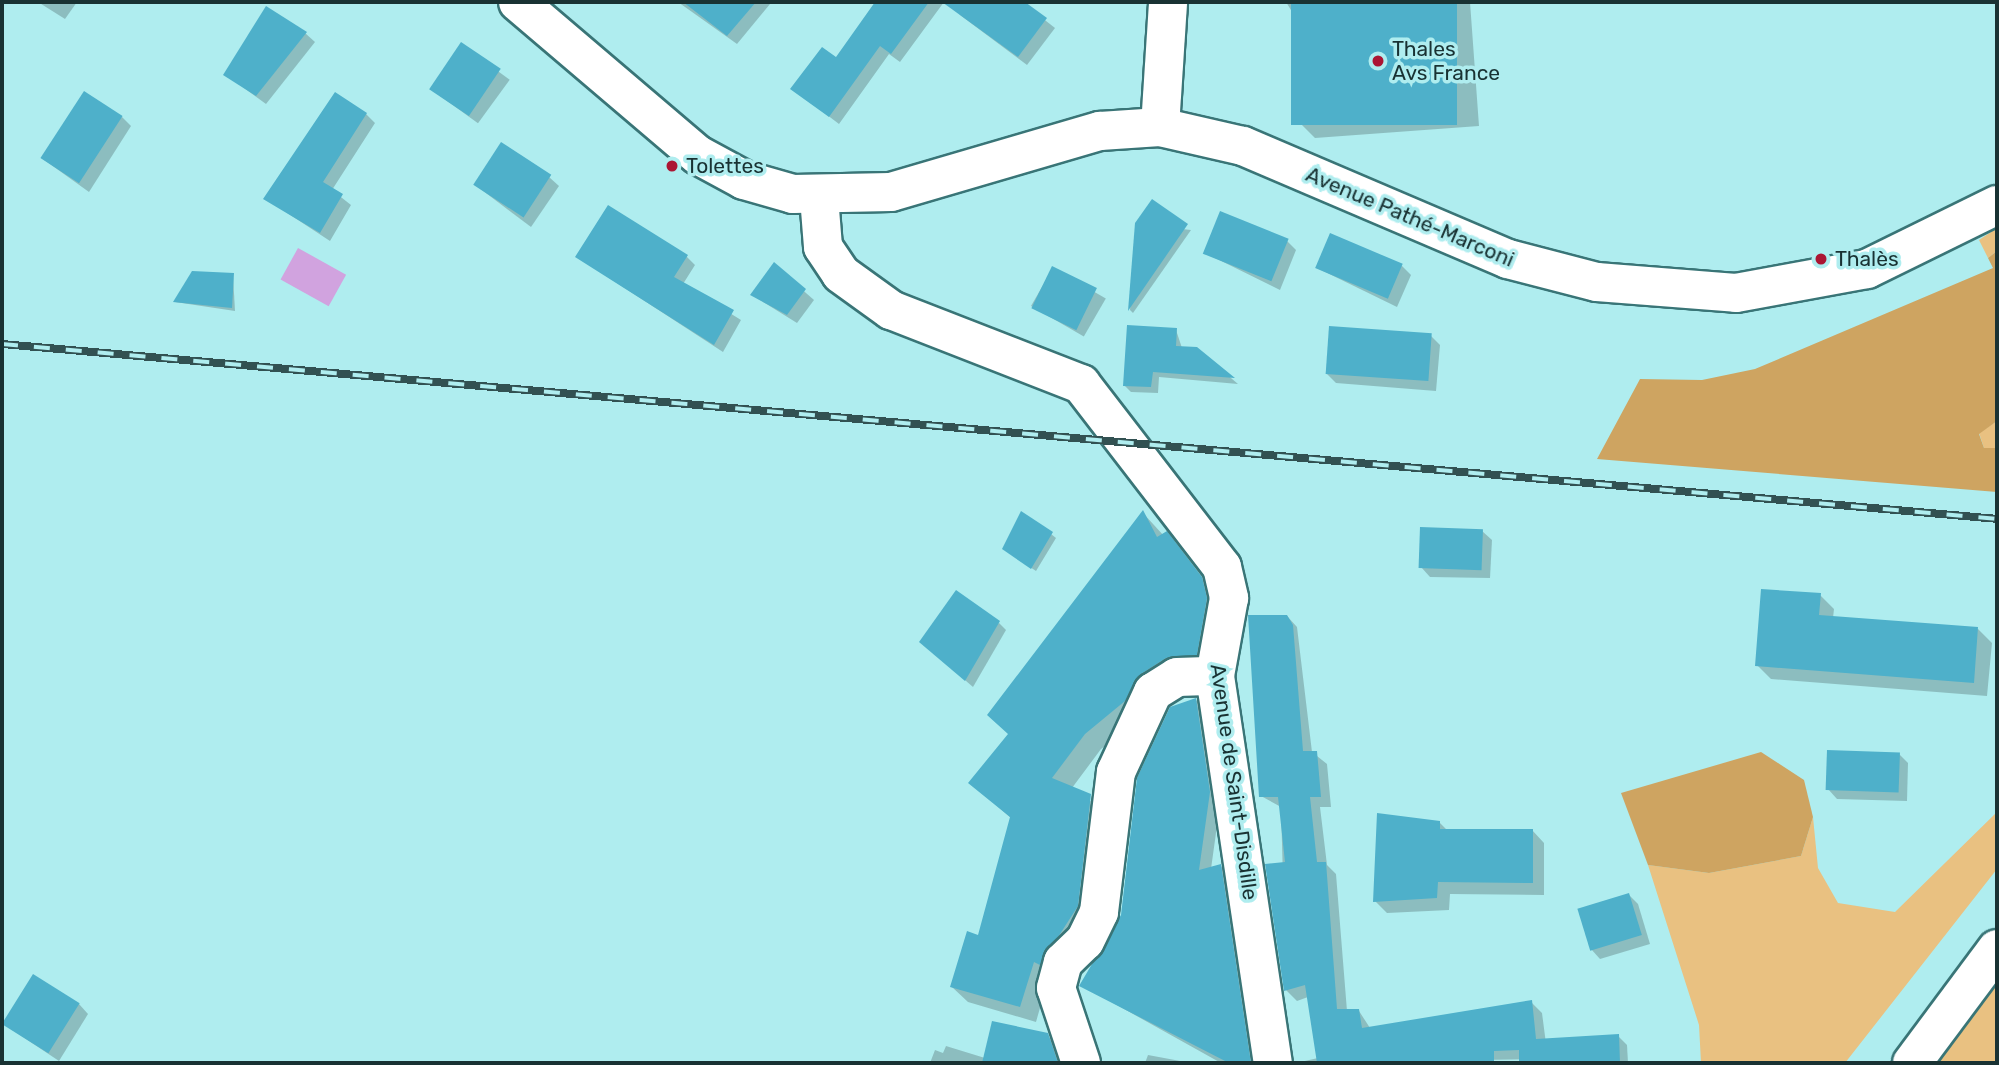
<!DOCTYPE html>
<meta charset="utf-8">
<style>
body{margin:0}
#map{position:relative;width:1999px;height:1065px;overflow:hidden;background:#afedef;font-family:Rubik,sans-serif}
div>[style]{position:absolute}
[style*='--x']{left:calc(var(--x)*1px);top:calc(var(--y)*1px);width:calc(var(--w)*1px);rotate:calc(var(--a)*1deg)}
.green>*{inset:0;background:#e9c181}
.forest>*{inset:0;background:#cea461}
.water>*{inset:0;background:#d1a3df;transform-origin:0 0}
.shadow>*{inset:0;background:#0003;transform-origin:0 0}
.building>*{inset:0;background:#4eb0ca;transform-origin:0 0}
.roads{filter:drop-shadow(2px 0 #397577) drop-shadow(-2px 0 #397577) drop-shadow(0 2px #397577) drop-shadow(0 -2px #397577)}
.minor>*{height:38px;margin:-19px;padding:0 19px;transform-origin:19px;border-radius:19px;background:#fff}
.rail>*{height:8px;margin-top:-4px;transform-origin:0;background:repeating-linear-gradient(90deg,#afedef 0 16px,#325152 0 32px);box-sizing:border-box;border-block:2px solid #325152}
.dots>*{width:19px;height:19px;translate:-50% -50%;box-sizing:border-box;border:4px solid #afedef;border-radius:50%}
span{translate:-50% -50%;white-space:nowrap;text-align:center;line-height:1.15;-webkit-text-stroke:7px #afedef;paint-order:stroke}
.poi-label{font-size:21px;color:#193233}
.left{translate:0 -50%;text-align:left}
.street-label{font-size:21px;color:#193233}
.frame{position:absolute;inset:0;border:4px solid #193233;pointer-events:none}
</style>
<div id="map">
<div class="green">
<i style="clip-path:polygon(1997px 228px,1997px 251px,1988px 258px,1979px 240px)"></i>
<i style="clip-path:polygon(1997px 421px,1997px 448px,1984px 448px,1979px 433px)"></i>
<i style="clip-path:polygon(1997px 812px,1997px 869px,1845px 1063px,1701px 1063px,1699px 1025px,1648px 865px,1709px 873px,1801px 856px,1813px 817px,1818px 868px,1838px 903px,1895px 912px)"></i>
<i style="clip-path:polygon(1997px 983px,1997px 1063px,1937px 1063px)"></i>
</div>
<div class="forest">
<i style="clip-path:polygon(1997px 251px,1997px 421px,1979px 434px,1984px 448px,1997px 448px,1997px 492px,1597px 459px,1640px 379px,1702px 380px,1755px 369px,1993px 268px,1988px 258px)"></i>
<i style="clip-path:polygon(1761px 752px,1804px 780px,1813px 817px,1801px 856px,1709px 873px,1648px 865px,1621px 793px)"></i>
</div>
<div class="water">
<i style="left:298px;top:248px;width:55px;height:36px;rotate:29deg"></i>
</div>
<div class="shadow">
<i style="clip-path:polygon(38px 2px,77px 2px,65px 19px)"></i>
<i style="clip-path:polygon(678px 2px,768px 2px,770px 4px,737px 44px)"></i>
<i style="clip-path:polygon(877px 2px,944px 2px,900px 62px,889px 54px,839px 124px,793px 89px,836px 59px)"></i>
<i style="clip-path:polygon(954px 2px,1022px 2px,1055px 28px,1027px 65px,960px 15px)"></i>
<i style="clip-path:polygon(1286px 2px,1470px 2px,1479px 126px,1315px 138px,1301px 124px,1294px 15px)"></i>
<i style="clip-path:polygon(305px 33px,315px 42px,266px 104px,225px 74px)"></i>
<i style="left:462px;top:45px;width:59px;height:54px;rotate:36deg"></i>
<i style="clip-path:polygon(366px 114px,375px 123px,332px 190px,351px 205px,330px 241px,266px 199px)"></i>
<i style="clip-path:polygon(122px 117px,131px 126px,89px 192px,43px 159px)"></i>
<i style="clip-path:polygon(549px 177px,559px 186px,531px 227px,474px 184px)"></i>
<i style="clip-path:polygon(1137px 224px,1191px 230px,1133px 313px,1130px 310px)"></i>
<i style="clip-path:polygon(1287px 241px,1296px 250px,1280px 290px,1205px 253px)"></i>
<i style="clip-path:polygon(686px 256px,695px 265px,683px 284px,741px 320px,723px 352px,577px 257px)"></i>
<i style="clip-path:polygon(774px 265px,814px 300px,797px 323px,752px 295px)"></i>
<i style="clip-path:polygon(1402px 266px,1411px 275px,1397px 307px,1317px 268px)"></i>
<i style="left:1053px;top:268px;width:61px;height:44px;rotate:30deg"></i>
<i style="clip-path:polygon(233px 275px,235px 311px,175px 302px)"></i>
<i style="clip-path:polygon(1176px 330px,1182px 348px,1197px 349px,1238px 384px,1159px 377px,1158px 393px,1131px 392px,1124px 385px)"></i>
<i style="clip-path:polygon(1431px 336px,1440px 345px,1436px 391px,1336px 383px,1327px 374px)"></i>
<i style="clip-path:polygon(1143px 513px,1217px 594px,1212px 670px,1101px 749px,1072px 788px,1106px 812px,1093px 922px,1049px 976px,1036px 1022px,968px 1002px,952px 987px,980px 937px,1012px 819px,971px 783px,1010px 734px)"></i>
<i style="clip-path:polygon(1482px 531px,1492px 540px,1490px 578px,1430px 577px,1421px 567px)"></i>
<i style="clip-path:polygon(1051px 534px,1056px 538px,1036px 571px,1009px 553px)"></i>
<i style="clip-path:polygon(1820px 595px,1834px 609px,1833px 618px,1978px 629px,1992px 643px,1987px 696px,1771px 679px,1757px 665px)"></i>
<i style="clip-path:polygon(1287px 616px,1297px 627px,1312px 752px,1327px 764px,1331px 807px,1320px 807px,1327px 865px,1336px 874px,1347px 1011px,1359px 1011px,1370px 1028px,1531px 1002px,1542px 1013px,1548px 1059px,1296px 1063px,1318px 1058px,1308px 997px,1297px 1001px,1286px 990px,1281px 807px,1261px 796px)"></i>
<i style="clip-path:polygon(999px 623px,1006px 630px,973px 687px,929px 649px)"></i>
<i style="clip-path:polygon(1196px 700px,1206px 711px,1220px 804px,1211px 869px,1221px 866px,1231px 877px,1259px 1063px,1221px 1063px,1081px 985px,1122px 916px)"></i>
<i style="clip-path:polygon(1899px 754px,1908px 763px,1907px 801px,1837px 799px,1828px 789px)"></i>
<i style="clip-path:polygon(1439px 822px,1448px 831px,1532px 830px,1544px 843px,1544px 895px,1450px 894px,1449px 910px,1387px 913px,1375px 901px)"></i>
<i style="clip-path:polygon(1629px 895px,1638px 904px,1650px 944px,1600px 959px,1591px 949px)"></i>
<i style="clip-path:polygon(79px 1004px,88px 1014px,59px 1061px,5px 1025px)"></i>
<i style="clip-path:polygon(1047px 1034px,1066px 1063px,930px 1063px,935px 1050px,943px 1053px,946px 1046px,985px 1058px)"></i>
<i style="clip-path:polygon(1618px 1036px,1627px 1045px,1628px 1063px,1554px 1063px,1553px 1040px)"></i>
<i style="clip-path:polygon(1148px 1055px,1191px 1063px,1145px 1063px)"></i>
</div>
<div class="building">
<i style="clip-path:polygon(683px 2px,756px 2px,727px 36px)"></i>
<i style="clip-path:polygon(875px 2px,929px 2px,891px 54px,880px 46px,829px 117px,790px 89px,822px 47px,836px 57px)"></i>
<i style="clip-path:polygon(942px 2px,1025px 2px,1047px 18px,1018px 57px)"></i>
<i style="left:1291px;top:2px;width:166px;height:123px"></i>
<i style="clip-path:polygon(266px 6px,307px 32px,256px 96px,223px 75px)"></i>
<i style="left:461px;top:42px;width:48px;height:57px;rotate:34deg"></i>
<i style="left:84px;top:91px;width:46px;height:80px;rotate:33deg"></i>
<i style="clip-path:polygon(335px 92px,367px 113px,323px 182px,343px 194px,320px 233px,263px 199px)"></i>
<i style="left:501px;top:142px;width:60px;height:51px;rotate:33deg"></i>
<i style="clip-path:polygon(1152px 199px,1188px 224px,1128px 311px,1135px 223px)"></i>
<i style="clip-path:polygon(608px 205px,688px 255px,674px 277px,734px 310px,714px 345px,575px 257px)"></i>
<i style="left:1220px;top:211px;width:74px;height:46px;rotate:22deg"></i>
<i style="left:1330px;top:233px;width:79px;height:38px;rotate:23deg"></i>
<i style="clip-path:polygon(774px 262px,806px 289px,787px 315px,750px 295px)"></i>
<i style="left:1052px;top:266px;width:50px;height:47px;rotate:26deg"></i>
<i style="clip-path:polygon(192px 271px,234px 273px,232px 308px,173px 302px)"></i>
<i style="clip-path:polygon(1127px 325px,1177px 328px,1176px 346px,1197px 347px,1235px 378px,1153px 372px,1151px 387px,1123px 386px)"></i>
<i style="left:1329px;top:326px;width:103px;height:48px;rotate:4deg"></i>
<i style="clip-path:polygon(1143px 510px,1157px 537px,1167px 531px,1202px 577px,1207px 598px,1197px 655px,1166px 658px,1141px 674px,1125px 701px,1085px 734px,1052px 778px,1091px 794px,1078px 906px,1040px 965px,1034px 962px,1020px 1007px,950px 987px,967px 931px,978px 935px,1010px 817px,968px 783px,1008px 734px,987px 715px)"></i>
<i style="clip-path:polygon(1021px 511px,1053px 532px,1031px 569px,1002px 549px)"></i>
<i style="left:1420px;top:527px;width:63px;height:41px;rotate:2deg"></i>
<i style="clip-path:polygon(1761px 589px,1821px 593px,1819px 615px,1978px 627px,1974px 683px,1755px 666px)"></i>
<i style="clip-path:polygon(956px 590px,1000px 621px,965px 681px,919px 642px)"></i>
<i style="clip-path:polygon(1248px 615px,1287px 615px,1293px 625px,1303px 751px,1317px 751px,1321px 797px,1310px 797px,1317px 862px,1326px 862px,1337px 1009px,1359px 1009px,1362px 1028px,1532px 1000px,1536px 1039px,1619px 1034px,1620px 1063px,1519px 1063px,1519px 1050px,1494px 1051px,1494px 1063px,1317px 1063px,1305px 985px,1284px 991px,1265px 864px,1285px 862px,1278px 797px,1259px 797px)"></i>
<i style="clip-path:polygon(1196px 698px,1210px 792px,1199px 870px,1221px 864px,1251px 1063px,1229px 1063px,1079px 986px,1121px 915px,1137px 778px,1170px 707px)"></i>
<i style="left:1827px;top:750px;width:73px;height:40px;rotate:2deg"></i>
<i style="clip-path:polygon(1377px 813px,1440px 821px,1440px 829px,1533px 829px,1533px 883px,1438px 882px,1437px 898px,1373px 902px)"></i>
<i style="left:1629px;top:893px;width:44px;height:54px;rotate:73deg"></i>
<i style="left:33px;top:974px;width:55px;height:59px;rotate:32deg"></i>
<i style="clip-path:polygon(992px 1021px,1048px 1033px,1058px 1063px,982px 1063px)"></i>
</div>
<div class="roads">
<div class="minor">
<i style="--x:518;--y:2;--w:236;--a:40.4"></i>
<i style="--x:698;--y:155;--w:52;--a:28.5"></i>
<i style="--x:744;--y:180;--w:51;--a:15.9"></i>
<i style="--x:793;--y:194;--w:98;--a:-1.2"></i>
<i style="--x:891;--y:192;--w:218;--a:-16.3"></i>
<i style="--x:1100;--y:131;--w:60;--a:-3.8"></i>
<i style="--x:1160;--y:127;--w:85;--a:12.9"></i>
<i style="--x:1243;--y:146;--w:288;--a:23.1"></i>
<i style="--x:1508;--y:259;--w:92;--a:14.5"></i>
<i style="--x:1597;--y:282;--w:139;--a:4.5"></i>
<i style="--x:1736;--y:293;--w:133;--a:-10.4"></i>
<i style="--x:1867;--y:269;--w:145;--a:-26.2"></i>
<i style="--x:1160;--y:127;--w:125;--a:-86.3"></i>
<i style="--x:819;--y:197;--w:50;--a:85.4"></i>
<i style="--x:823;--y:247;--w:32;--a:56"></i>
<i style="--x:841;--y:274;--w:62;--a:35.8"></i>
<i style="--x:891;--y:310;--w:204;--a:21.3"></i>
<i style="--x:1081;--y:384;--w:231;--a:52.4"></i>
<i style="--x:1222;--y:567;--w:32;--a:77"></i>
<i style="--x:1229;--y:598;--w:79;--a:100.2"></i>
<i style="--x:1215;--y:676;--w:391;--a:81.5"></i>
<i style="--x:1081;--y:1063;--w:79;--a:-108.4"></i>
<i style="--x:1056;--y:988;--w:27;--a:-75"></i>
<i style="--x:1063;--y:962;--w:30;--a:-44"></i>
<i style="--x:1085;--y:941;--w:32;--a:-64"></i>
<i style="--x:1099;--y:912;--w:141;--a:-83.1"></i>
<i style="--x:1116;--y:772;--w:88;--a:-65.2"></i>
<i style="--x:1153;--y:692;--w:28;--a:-32"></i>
<i style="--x:1177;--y:677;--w:38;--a:-2"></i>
<i style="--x:1912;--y:1063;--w:142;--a:-53.3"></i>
</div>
</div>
<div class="rail">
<i style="--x:2;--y:344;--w:2003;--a:5.01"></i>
</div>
<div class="dots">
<i style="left:1378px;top:61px;background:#ab1533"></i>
<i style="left:672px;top:166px;background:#ab1533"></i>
<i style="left:1821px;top:259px;background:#ab1533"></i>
</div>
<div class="poi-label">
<span class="left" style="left:1392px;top:61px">Thales<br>Avs France</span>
<span class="left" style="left:686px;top:166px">Tolettes</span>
<span class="left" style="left:1835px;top:259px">Thalès</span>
</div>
<div class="street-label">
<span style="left:1410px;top:217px;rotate:23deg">Avenue Pathé-Marconi</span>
<span style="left:1234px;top:782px;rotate:82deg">Avenue de Saint-Disdille</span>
</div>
<div class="frame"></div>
</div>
